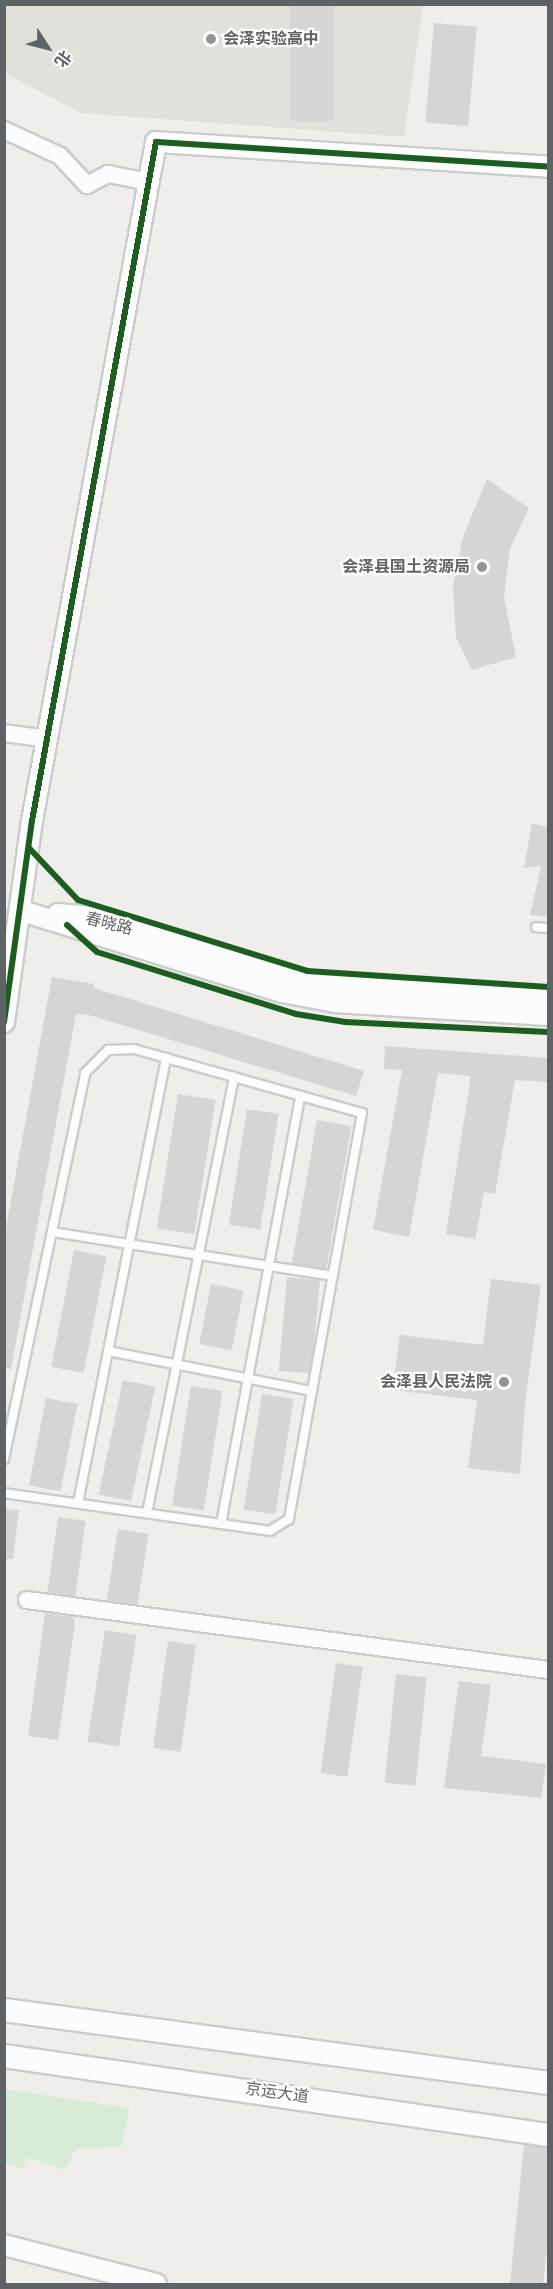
<!DOCTYPE html>
<meta charset="utf-8">
<style>
body{margin:0}
#map{position:relative;width:553px;height:2289px;overflow:hidden;background:#efeeea;font-family:Arial,"Noto Sans SC",sans-serif}
div>[style]{position:absolute}
[style*='--x']{left:calc(var(--x)*1px);top:calc(var(--y)*1px);width:calc(var(--w)*1px);rotate:calc(var(--a)*1deg)}
.education>*{inset:0;background:#e2e0da}
.green>*{inset:0;background:#d8ebd6}
.building>*{inset:0;background:#d6d5d3;transform-origin:0 0}
.roads{filter:drop-shadow(2px 0 #cbcccc) drop-shadow(-2px 0 #cbcccc) drop-shadow(0 2px #cbcccc) drop-shadow(0 -2px #cbcccc)}
.service>*{height:8px;margin:-4px;padding:0 4px;transform-origin:4px;border-radius:4px;background:#fdfcfc}
.minor>*{height:16px;margin:-8px;padding:0 8px;transform-origin:8px;border-radius:8px;background:#fdfcfc}
.tertiary>*{height:20px;margin:-10px;padding:0 10px;transform-origin:10px;border-radius:10px;background:#fdfcfc}
.secondary>*{height:22px;margin:-11px;padding:0 11px;transform-origin:11px;border-radius:11px;background:#fdfcfc}
.cycleway>*{height:6px;margin:-3px;padding:0 3px;transform-origin:3px;border-radius:3px;background:#1b5e20}
.dots>*{width:16px;height:16px;translate:-50% -50%;box-sizing:border-box;border:3px solid #fff;border-radius:50%}
span{translate:-50% -50%;white-space:nowrap;text-align:center;line-height:1.15;-webkit-text-stroke:4.5px #fff;paint-order:stroke}
.poi-label{font-size:16px;color:#5f6368;font-weight:700}
.left{translate:0 -50%;text-align:left}
.right{translate:-100% -50%;text-align:right}
.street-label{font-size:16px;color:#5f6368}
.frame{position:absolute;inset:0;border:6px solid #5f6368;pointer-events:none}
.north{position:absolute;left:18px;top:18px;width:60px;height:60px;-webkit-text-stroke:4px #fff;paint-order:stroke;rotate:126deg;font-size:16px;font-weight:700;line-height:24px;text-align:center;color:#5f6368}
.north::after{content:'';display:block;margin:auto;width:21px;height:27px;background:#5f6368;clip-path:polygon(50% 0,100% 100%,50% 72%,0 100%)}
</style>
<div id="map">
<div class="education">
<i style="clip-path:polygon(4px 5px,423px 5px,404px 137px,81px 113px,5px 73px)"></i>
</div>
<div class="green">
<i style="clip-path:polygon(4px 2089px,129px 2108px,122px 2146px,76px 2149px,64px 2170px,28px 2157px,22px 2169px,5px 2163px)"></i>
</div>
<div class="building">
<i style="left:290px;top:4px;width:44px;height:117px"></i>
<i style="left:434px;top:23px;width:43px;height:100px;rotate:5deg"></i>
<i style="clip-path:polygon(487px 479px,529px 508px,510px 548px,504px 597px,516px 657px,472px 670px,456px 637px,453px 586px,463px 537px)"></i>
<i style="clip-path:polygon(532px 823px,549px 828px,549px 917px,530px 915px,541px 866px,524px 868px)"></i>
<i style="clip-path:polygon(52px 977px,94px 984px,94px 988px,364px 1071px,356px 1096px,89px 1015px,76px 1014px,11px 1369px,4px 1368px,4px 1238px)"></i>
<i style="clip-path:polygon(385px 1046px,549px 1058px,549px 1082px,515px 1080px,495px 1194px,484px 1192px,475px 1239px,446px 1234px,471px 1076px,438px 1073px,409px 1237px,373px 1230px,402px 1070px,384px 1069px)"></i>
<i style="left:178px;top:1094px;width:38px;height:136px;rotate:9deg"></i>
<i style="left:247px;top:1109px;width:32px;height:117px;rotate:9deg"></i>
<i style="left:317px;top:1120px;width:35px;height:146px;rotate:10deg"></i>
<i style="left:74px;top:1250px;width:33px;height:119px;rotate:11deg"></i>
<i style="left:287px;top:1277px;width:33px;height:94px;rotate:5deg"></i>
<i style="clip-path:polygon(491px 1279px,541px 1285px,525px 1404px,520px 1474px,468px 1468px,477px 1400px,392px 1390px,400px 1335px,483px 1345px)"></i>
<i style="left:211px;top:1284px;width:33px;height:61px;rotate:11deg"></i>
<i style="left:123px;top:1380px;width:33px;height:117px;rotate:12deg"></i>
<i style="left:191px;top:1386px;width:32px;height:121px;rotate:9deg"></i>
<i style="left:262px;top:1394px;width:32px;height:117px;rotate:9deg"></i>
<i style="left:46px;top:1398px;width:32px;height:89px;rotate:11deg"></i>
<i style="clip-path:polygon(4px 1509px,19px 1510px,13px 1559px,4px 1559px)"></i>
<i style="left:58px;top:1517px;width:28px;height:76px;rotate:8deg"></i>
<i style="left:118px;top:1529px;width:31px;height:72px;rotate:9deg"></i>
<i style="clip-path:polygon(45px 1613px,73px 1617px,75px 1624px,58px 1740px,28px 1736px)"></i>
<i style="left:105px;top:1630px;width:32px;height:113px;rotate:9deg"></i>
<i style="left:168px;top:1641px;width:28px;height:108px;rotate:8deg"></i>
<i style="left:336px;top:1663px;width:27px;height:111px;rotate:8deg"></i>
<i style="left:396px;top:1674px;width:31px;height:109px;rotate:6deg"></i>
<i style="clip-path:polygon(459px 1681px,491px 1685px,481px 1756px,546px 1764px,541px 1798px,444px 1788px)"></i>
<i style="clip-path:polygon(524px 2145px,549px 2148px,549px 2229px,543px 2284px,510px 2284px)"></i>
</div>
<div class="roads">
<div class="service">
<i style="--x:536;--y:927;--w:12;--a:5"></i>
<i style="--x:52;--y:1232;--w:284;--a:8.9"></i>
<i style="--x:108;--y:1351;--w:208;--a:11.1"></i>
<i style="--x:4;--y:1459;--w:394;--a:-78.1"></i>
<i style="--x:85;--y:1073;--w:33;--a:-45"></i>
<i style="--x:108;--y:1050;--w:26;--a:-2"></i>
<i style="--x:134;--y:1049;--w:237;--a:15.7"></i>
<i style="--x:362;--y:1113;--w:413;--a:100.2"></i>
<i style="--x:289;--y:1519;--w:22;--a:148"></i>
<i style="--x:270;--y:1531;--w:269;--a:-171.9"></i>
<i style="--x:78;--y:1503;--w:454;--a:-78.8"></i>
<i style="--x:147;--y:1513;--w:445;--a:-78.7"></i>
<i style="--x:221;--y:1524;--w:435;--a:-79.5"></i>
</div>
<div class="minor">
<i style="--x:4;--y:130;--w:62;--a:24.9"></i>
<i style="--x:60;--y:156;--w:40;--a:47"></i>
<i style="--x:87;--y:185;--w:24;--a:-28"></i>
<i style="--x:108;--y:174;--w:42;--a:11"></i>
<i style="--x:4;--y:733;--w:45;--a:7.6"></i>
<i style="--x:27;--y:1600;--w:526;--a:7.65"></i>
</div>
<div class="tertiary">
<i style="--x:22;--y:911;--w:272;--a:17.3"></i>
<i style="--x:282;--y:992;--w:54;--a:10.7"></i>
<i style="--x:335;--y:1002;--w:213;--a:3.5"></i>
<i style="--x:58;--y:914;--w:37;--a:5"></i>
<i style="--x:95;--y:917;--w:200;--a:17.2"></i>
<i style="--x:286;--y:976;--w:52;--a:11.1"></i>
<i style="--x:337;--y:986;--w:211;--a:3.3"></i>
<i style="--x:4;--y:1022;--w:203;--a:-82.1"></i>
<i style="--x:32;--y:821;--w:690;--a:-79.65"></i>
<i style="--x:156;--y:142;--w:393;--a:3.6"></i>
<i style="--x:4;--y:2245;--w:157;--a:14.4"></i>
</div>
<div class="secondary">
<i style="--x:4;--y:2010;--w:549;--a:7.64"></i>
<i style="--x:4;--y:2056;--w:550;--a:8.26"></i>
</div>
</div>
<div class="cycleway">
<i style="--x:30;--y:849;--w:70;--a:46.7"></i>
<i style="--x:78;--y:900;--w:240;--a:17.2"></i>
<i style="--x:307;--y:971;--w:242;--a:3.8"></i>
<i style="--x:67;--y:925;--w:40;--a:42"></i>
<i style="--x:97;--y:952;--w:208;--a:17.3"></i>
<i style="--x:296;--y:1014;--w:50;--a:9.3"></i>
<i style="--x:345;--y:1022;--w:203;--a:2.8"></i>
<i style="--x:4;--y:1022;--w:203;--a:-82.1"></i>
<i style="--x:32;--y:821;--w:690;--a:-79.65"></i>
<i style="--x:156;--y:142;--w:393;--a:3.6"></i>
</div>
<div class="dots">
<i style="left:211px;top:39px;background:#919496"></i>
<i style="left:482px;top:567px;background:#919496"></i>
<i style="left:504px;top:1382px;background:#919496"></i>
</div>
<div class="poi-label">
<span class="left" style="left:223px;top:39px">会泽实验高中</span>
<span class="right" style="left:470px;top:567px">会泽县国土资源局</span>
<span class="right" style="left:492px;top:1382px">会泽县人民法院</span>
</div>
<div class="street-label">
<span style="left:109px;top:924px;rotate:14deg">春晓路</span>
<span style="left:277px;top:2093px;rotate:8deg">京运大道</span>
</div>
<div class="frame"></div>
<div class="north">北</div>
</div>
